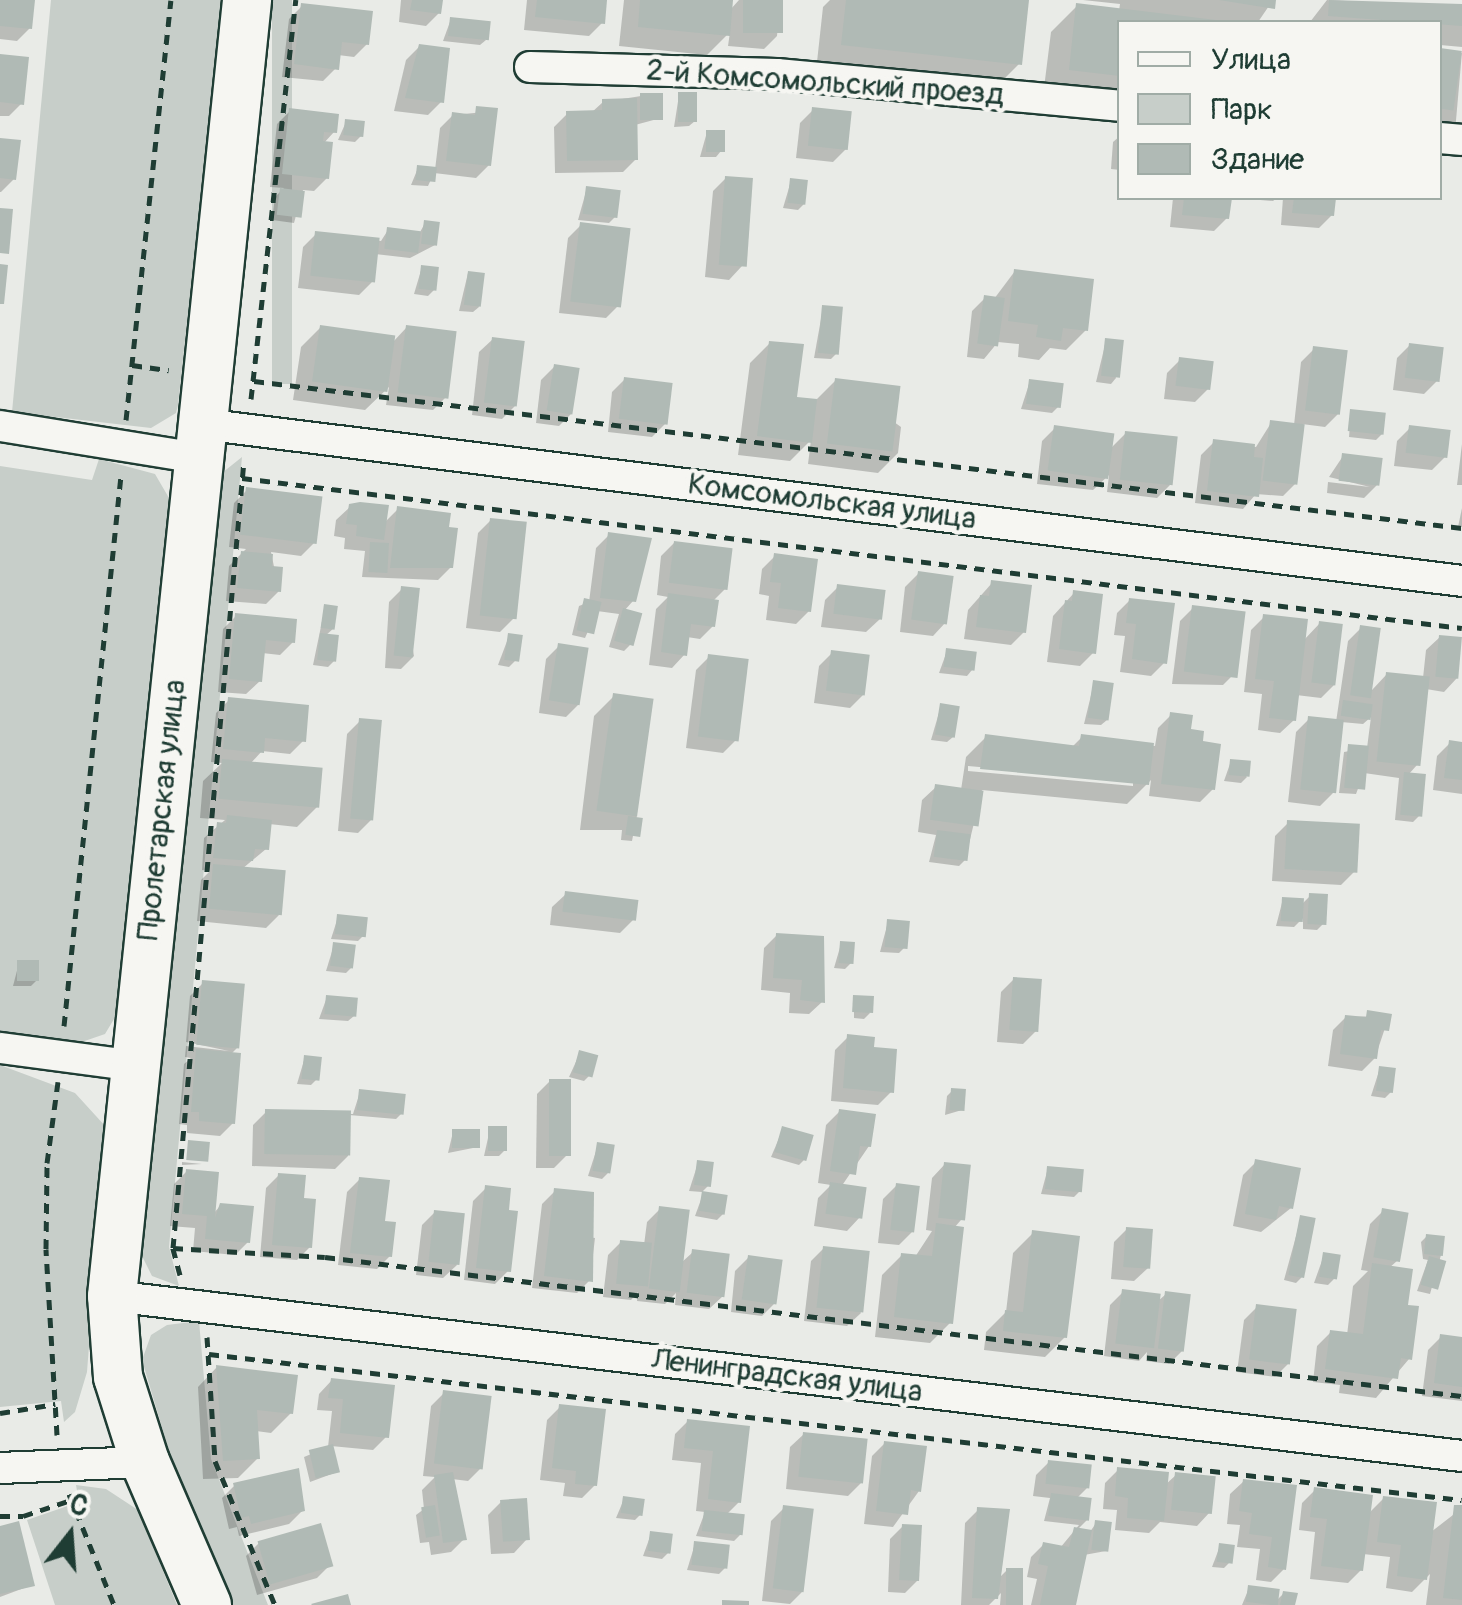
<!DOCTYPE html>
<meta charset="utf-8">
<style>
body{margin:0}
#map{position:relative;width:1462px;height:1605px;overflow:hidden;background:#e9ebe7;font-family:Pangolin,sans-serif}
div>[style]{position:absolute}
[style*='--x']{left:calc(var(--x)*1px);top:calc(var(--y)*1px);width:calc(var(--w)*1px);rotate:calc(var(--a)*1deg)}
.green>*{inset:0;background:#c7cec9;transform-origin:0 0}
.shadow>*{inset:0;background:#0003;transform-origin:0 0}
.building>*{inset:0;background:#b0bab5;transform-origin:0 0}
.path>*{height:5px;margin-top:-2.5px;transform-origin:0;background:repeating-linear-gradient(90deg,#1f3d34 0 10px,transparent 0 18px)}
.roads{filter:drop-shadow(2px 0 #1f3d34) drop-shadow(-2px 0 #1f3d34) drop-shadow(0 2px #1f3d34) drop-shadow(0 -2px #1f3d34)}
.minor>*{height:30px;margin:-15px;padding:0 15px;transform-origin:15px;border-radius:15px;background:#f6f6f2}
.primary>*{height:48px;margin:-24px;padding:0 24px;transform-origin:24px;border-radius:24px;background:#f6f6f2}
span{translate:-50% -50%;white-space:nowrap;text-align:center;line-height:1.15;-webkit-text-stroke:9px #f6f6f2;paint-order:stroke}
.street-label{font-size:30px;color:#1f3d34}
.legend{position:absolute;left:1117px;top:20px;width:325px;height:180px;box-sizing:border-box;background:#f6f6f2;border:2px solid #a0aca6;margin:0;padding:12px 18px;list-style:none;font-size:30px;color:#1f3d34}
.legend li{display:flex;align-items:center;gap:20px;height:50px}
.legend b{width:50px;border:2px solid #a0aca6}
.north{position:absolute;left:20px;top:1485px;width:100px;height:100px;-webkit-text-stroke:8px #f6f6f2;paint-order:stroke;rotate:17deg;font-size:28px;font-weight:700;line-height:40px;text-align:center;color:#1f3d34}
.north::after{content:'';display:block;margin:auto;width:35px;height:45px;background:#1f3d34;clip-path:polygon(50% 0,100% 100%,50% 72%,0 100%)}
</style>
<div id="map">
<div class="green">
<i style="clip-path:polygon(51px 0,222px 0,178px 405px,176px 413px,151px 428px,12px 412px)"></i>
<i style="left:272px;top:0;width:20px;height:384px"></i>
<i style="clip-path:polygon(242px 457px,169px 1247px,179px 1286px,152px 1276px,142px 1256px,222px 473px)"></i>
<i style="clip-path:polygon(99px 459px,155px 474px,169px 498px,117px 1014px,105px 1034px,73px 1045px,0 1034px,0 466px,92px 480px)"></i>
<i style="clip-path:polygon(0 1065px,75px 1093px,106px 1127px,87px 1372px,75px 1412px,64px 1422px,61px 1401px,0 1407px)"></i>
<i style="clip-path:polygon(199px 1321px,211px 1459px,268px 1605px,232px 1605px,169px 1451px,142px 1360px,151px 1335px,167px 1325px)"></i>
<i style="clip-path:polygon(76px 1485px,106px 1489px,138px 1510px,177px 1605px,55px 1605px,27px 1520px,79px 1502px)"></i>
</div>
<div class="shadow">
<i style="clip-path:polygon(0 0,26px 0,30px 28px,17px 41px,0 39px)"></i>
<i style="clip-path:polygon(401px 0,441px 0,439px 13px,426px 26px,399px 22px)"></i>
<i style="clip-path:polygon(527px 0,605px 0,602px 23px,589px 36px,524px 30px)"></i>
<i style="clip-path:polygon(624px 0,731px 0,730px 10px,739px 0,780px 0,777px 36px,764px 49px,728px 46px,730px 32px,707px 55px,619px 46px)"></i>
<i style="clip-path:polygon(830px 0,1026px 0,1019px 64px,993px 90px,816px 71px,823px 7px)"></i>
<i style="clip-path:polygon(1083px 0,1273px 0,1258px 22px,1120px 22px,1120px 105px,1043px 96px,1051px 32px,1077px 6px,1119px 11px,1120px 4px)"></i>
<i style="clip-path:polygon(1327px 0,1462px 7px,1462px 47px,1440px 45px,1440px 22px,1310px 22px)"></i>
<i style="clip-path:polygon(302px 6px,367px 44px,354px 57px,338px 55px,336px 68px,323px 81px,282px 77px,289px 19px)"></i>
<i style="clip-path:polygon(451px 19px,486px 40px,480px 45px,443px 41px)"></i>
<i style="clip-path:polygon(419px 47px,441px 102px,428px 115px,394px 111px,406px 60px)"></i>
<i style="left:1440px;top:51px;width:22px;height:79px;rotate:5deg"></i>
<i style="clip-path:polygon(0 57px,22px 103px,9px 116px,0 116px)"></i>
<i style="clip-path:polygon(679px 95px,695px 121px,689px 126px,674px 127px)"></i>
<i style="clip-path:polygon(641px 96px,661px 118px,635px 125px,636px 159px,623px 172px,555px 173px,554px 127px,567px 114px,591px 113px,603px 102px)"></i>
<i style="clip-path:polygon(813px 110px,846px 149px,833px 162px,796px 158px,800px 123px)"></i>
<i style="clip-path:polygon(290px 111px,334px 132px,323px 144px,327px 178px,314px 191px,303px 190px,294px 223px,272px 220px,275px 197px,284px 188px,270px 187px,277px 124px)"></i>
<i style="clip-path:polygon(495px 111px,489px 165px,476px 178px,434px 173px,428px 186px,411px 185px,418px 168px,435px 170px,440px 128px,453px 115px)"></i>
<i style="clip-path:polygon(346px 122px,361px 136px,355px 142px,338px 140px)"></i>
<i style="clip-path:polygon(707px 132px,721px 151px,716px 157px,700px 157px)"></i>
<i style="clip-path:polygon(1120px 136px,1120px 170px,1111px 169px,1113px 142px)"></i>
<i style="clip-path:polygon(0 140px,14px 179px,1px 192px,0 192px)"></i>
<i style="clip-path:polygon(726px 178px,742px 266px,729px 280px,705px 277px,713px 191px)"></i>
<i style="clip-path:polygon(791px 181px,804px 204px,798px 210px,783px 208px)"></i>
<i style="clip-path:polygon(587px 188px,615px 217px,609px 223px,578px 220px)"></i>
<i style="clip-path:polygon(1173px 198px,1229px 198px,1227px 218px,1214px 231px,1170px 227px)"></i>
<i style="clip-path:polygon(1236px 198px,1277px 198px,1273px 201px)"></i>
<i style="clip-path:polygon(1283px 198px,1333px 198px,1332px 215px,1319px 228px,1281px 225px)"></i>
<i style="clip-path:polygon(425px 223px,435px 245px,410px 258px,375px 254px,372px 282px,359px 295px,298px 288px,303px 247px,316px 234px,381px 241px,388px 230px,419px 234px)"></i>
<i style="clip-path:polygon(583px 223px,619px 305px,606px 318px,559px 313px,568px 238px)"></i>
<i style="clip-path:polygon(422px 267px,434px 290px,428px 296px,414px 294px)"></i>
<i style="clip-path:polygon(1015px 271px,1086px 330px,1066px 350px,1050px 348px,1039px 360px,1018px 357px,1019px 344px,998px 342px,984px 359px,967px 357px,972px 311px,985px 298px,994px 299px)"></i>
<i style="clip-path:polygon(468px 273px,479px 307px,473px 312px,459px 311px)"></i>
<i style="clip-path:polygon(823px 308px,837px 353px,831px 359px,814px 358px)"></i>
<i style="clip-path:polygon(321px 327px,392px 343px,407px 327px,446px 397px,433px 410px,386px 405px,389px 387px,365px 410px,293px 400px,301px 347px)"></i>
<i style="clip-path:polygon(493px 339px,515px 406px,502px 419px,472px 415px,479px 352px)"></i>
<i style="clip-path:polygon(1106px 341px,1116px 378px,1111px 384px,1096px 382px)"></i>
<i style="clip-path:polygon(770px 343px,795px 399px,814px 402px,836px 380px,901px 427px,898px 453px,878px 473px,808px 464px,811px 440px,790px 461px,738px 455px,750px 363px)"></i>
<i style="clip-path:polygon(1410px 345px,1437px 381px,1424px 394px,1393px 390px,1397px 358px)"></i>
<i style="clip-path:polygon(1314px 349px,1338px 414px,1325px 427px,1302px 424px,1296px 483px,1283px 496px,1256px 494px,1243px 509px,1195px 503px,1201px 455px,1214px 442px,1256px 447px,1271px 423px,1294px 425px,1301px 362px)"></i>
<i style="clip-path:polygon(1180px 360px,1208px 389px,1195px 402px,1164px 399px,1167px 373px)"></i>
<i style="clip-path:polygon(554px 367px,572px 413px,559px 426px,536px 423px,541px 380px)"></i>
<i style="clip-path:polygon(625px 379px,665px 424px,652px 437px,608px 432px,612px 392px)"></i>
<i style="clip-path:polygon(1030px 381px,1058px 407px,1052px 413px,1021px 409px)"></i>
<i style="clip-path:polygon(1351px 412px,1382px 434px,1376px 440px,1349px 437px)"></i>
<i style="clip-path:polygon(1055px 428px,1110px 449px,1126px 433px,1170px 485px,1157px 498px,1107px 492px,1109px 475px,1093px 490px,1037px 484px,1042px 441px)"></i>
<i style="clip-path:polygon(1410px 428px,1445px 457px,1432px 470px,1394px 466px,1397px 441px)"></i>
<i style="clip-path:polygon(1462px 444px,1462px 485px,1457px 485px)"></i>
<i style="clip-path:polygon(1343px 456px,1377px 485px,1364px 498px,1327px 493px,1328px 482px,1370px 487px,1329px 477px)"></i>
<i style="clip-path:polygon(247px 490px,314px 543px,301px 556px,271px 552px,279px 591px,266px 604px,226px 601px,229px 566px,246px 549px,229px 547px,234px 503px)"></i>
<i style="clip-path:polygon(350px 507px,384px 523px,398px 509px,451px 567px,438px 580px,362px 577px,365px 551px,344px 549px,345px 538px,334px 536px,336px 520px)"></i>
<i style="clip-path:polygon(1462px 508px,1462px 527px,1458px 527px)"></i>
<i style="clip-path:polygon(491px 520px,513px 619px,500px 632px,466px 628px,478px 533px)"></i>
<i style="clip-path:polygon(609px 535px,633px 601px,624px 611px,630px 645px,624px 651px,609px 647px,619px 614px,597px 611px,585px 638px,572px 635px,579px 606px,589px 602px,596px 548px)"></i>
<i style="clip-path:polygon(674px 543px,725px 589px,713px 601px,713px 626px,700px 639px,687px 637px,685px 654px,672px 668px,649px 665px,656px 609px,668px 597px,657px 595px,661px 556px)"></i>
<i style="clip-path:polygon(775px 556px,809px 611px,796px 624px,766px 620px,769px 596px,759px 594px,762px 569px)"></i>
<i style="clip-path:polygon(918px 574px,946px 622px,933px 636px,900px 632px,905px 587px)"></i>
<i style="clip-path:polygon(992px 583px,1024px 632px,1011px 645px,964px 639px,968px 610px)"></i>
<i style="clip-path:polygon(838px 587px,880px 619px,866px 632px,821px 627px,825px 600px)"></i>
<i style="clip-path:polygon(402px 589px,414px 656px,401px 669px,385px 668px,389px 602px)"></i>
<i style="clip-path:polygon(1074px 593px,1093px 653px,1080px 666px,1047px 662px,1053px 616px)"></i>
<i style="clip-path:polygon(1130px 600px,1164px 663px,1151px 676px,1120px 672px,1125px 636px,1114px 635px,1117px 613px)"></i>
<i style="clip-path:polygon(325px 607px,334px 628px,325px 636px,334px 661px,328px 667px,313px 665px)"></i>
<i style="clip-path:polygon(1193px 608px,1236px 672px,1223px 685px,1172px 684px,1180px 621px)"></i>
<i style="clip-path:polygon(236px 616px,293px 642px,280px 655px,262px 653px,260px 681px,246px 694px,218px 692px,223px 629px)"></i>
<i style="clip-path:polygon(1264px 617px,1303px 641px,1320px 623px,1334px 685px,1321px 698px,1296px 695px,1294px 720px,1280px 733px,1258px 730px,1262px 694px,1244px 692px,1251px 630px)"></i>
<i style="clip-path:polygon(1361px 628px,1372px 690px,1387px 674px,1423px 678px,1426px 650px,1440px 637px,1457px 678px,1444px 692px,1426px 689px,1417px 765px,1408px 775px,1419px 816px,1413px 822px,1395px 820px,1399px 778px,1364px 773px,1356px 794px,1339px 793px,1344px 752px,1367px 748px,1371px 717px,1363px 724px,1341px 722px,1333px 793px,1320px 806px,1288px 802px,1296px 732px,1309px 719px,1336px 722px,1348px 641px)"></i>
<i style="clip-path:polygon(509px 636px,515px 661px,509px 667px,498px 665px)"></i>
<i style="clip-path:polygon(559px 646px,579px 704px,566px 717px,539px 713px,546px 659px)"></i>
<i style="clip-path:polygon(947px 651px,972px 670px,967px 676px,939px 673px)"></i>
<i style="clip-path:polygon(832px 653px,863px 695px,850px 708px,814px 703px,819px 666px)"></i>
<i style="clip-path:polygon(709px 657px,736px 740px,723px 753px,686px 748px,696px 670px)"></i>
<i style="clip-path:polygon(1094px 683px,1107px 720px,1101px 725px,1084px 724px)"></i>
<i style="clip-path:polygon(614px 696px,637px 815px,632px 841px,621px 840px,622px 830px,580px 830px,594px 716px)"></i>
<i style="clip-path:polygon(229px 700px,303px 741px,290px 754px,262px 751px,250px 764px,317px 807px,297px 827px,269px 824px,266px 849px,242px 869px,279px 915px,266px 928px,197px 921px,201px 880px,210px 871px,202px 870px,204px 838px,225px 820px,200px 818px,203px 781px,222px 763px,211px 762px,216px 713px)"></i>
<i style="clip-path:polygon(941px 706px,953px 737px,947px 742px,931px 740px)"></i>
<i style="clip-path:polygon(evenodd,1171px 715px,1188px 732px,1213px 789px,1200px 802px,1149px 796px,1151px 780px,1127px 804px,982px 790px,965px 860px,959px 866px,929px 862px,936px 835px,918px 832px,922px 800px,936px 787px,961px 790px,966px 757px,986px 737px,1071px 748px,1082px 737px,1155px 746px,1158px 728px,1171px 715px,968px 766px,1133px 781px,1133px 786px,968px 771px,968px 766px)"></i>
<i style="clip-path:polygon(360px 721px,371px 820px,358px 833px,338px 831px,347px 734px)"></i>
<i style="clip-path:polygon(1450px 743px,1462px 744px,1462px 794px,1433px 790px,1437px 756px)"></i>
<i style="clip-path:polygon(1231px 761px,1247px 777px,1241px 783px,1224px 781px)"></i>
<i style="clip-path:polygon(1288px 823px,1354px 872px,1341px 885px,1272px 881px,1275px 836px)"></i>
<i style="clip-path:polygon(566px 894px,633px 920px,620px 933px,550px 925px,552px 907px)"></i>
<i style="clip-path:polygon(1310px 896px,1323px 924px,1317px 930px,1303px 929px,1303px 918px,1294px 927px,1276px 926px,1283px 899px,1301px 905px)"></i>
<i style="clip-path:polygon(338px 917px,363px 936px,358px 941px,331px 939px)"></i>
<i style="clip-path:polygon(888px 922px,905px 947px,899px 953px,880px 952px)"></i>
<i style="clip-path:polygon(777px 935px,822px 1002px,809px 1014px,789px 1013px,790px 993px,761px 990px,764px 948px)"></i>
<i style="clip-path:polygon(841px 944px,851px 963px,845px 969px,834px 968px)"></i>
<i style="clip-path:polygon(334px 945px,352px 967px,346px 973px,326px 971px)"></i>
<i style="clip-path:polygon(19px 963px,37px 980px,31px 986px,13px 986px)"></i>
<i style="clip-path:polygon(1014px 979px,1036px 1031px,1023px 1044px,997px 1042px,1001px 992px)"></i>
<i style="clip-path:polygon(203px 983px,237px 1048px,231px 1054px,233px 1123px,220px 1136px,187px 1133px,187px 1125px,179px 1124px,184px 1064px,191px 1058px,185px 1057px,186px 1046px,229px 1051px,186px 1042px,190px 996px)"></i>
<i style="clip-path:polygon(327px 997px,354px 1016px,348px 1021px,319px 1019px)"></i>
<i style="clip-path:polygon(854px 997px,870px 1013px,864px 1019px,854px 1018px)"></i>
<i style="clip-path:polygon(1389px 1016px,1375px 1058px,1362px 1071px,1328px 1066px,1333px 1030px,1346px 1017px)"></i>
<i style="clip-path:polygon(848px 1037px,891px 1092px,878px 1105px,831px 1101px,835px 1050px)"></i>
<i style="clip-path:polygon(580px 1053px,590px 1075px,584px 1081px,569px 1077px)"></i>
<i style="clip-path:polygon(305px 1057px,317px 1079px,311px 1085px,297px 1084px)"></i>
<i style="clip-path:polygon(1380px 1068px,1391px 1092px,1385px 1098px,1371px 1096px)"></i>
<i style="clip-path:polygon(550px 1081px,567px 1155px,554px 1168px,536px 1168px,537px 1094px)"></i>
<i style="clip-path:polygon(952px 1091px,962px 1110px,945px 1115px,947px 1096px)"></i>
<i style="clip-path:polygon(360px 1092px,402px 1113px,396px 1119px,349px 1115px,348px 1156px,335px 1169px,252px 1166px,253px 1125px,266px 1112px,353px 1114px)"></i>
<i style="clip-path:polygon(839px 1112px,869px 1146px,841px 1187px,860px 1217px,847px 1231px,814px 1226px,818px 1198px,831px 1185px,818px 1183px,826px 1125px)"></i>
<i style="clip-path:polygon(490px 1129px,505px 1150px,499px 1156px,484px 1156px)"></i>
<i style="clip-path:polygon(783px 1129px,805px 1159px,799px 1165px,771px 1157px)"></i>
<i style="clip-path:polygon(453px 1132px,478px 1147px,448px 1153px)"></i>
<i style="clip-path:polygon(598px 1145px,608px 1173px,602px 1179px,588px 1176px)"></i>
<i style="clip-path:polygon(182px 1162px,202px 1164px,182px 1165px)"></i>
<i style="clip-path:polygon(1256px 1162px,1291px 1208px,1261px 1232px,1233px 1226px,1243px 1175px)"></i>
<i style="clip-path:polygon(698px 1163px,708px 1186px,702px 1192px,689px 1191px)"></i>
<i style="clip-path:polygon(945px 1164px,961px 1220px,954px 1228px,950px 1323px,930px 1343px,875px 1337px,882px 1275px,902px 1255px,915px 1257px,932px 1231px,926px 1230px,932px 1178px)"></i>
<i style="clip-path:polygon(1048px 1168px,1080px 1191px,1074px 1197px,1041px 1194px)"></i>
<i style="clip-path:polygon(187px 1171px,213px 1214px,221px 1205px,248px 1242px,235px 1255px,193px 1251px,195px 1228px,170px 1226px,174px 1184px)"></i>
<i style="clip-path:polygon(279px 1175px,310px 1247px,297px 1260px,260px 1257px,266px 1188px)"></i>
<i style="clip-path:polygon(360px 1179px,390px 1256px,377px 1269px,338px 1265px,347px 1192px)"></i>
<i style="clip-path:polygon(896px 1186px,912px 1232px,899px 1245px,878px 1243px,883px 1199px)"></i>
<i style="clip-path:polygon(486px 1188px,508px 1271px,495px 1284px,464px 1280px,473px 1201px)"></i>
<i style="clip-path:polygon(555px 1191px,587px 1237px,595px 1238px,590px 1280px,577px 1293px,532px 1288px,542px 1204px)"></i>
<i style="clip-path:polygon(703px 1194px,723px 1214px,717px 1220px,695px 1216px)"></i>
<i style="clip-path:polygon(660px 1209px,681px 1263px,693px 1252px,723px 1296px,709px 1309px,675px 1305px,676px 1293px,665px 1304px,637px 1301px,638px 1292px,631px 1300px,603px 1297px,608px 1255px,621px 1242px,644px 1245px,647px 1222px)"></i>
<i style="clip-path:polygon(1383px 1211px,1397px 1261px,1389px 1268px,1405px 1307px,1409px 1359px,1376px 1398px,1339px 1393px,1340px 1385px,1313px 1382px,1317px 1346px,1330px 1333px,1347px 1335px,1353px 1286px,1368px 1271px,1361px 1270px,1370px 1224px)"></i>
<i style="clip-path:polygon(435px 1212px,457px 1265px,443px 1278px,416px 1275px,422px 1225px)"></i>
<i style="clip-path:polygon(1301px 1218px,1302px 1277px,1296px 1283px,1284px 1280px)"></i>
<i style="clip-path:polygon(1127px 1229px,1148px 1268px,1134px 1281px,1111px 1279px,1114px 1242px)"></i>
<i style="clip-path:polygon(1033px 1233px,1065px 1337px,1045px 1357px,984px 1350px,986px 1332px,1006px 1312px,1013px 1253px)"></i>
<i style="clip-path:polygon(1427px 1236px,1441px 1255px,1430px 1294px,1417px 1291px,1428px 1260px,1423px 1259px,1421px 1242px)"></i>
<i style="clip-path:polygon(824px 1248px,861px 1313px,847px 1326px,804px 1321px,811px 1261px)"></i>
<i style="clip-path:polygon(1324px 1255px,1334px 1279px,1328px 1285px,1314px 1283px)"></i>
<i style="clip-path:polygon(748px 1258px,775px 1303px,762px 1316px,731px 1312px,735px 1271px)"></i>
<i style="clip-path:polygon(1123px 1292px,1157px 1302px,1166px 1294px,1182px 1351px,1169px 1364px,1146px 1361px,1147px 1352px,1139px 1361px,1104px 1356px,1110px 1305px)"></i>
<i style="clip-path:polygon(1257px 1307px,1288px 1364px,1275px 1377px,1237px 1372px,1244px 1320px)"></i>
<i style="clip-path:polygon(1441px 1337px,1462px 1339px,1462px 1401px,1422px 1396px,1428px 1350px)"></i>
<i style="clip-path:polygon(217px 1367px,291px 1413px,271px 1433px,256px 1431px,258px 1458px,238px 1478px,203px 1479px,198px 1387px)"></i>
<i style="clip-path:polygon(332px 1380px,386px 1437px,373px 1450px,331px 1446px,337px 1472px,310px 1482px,304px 1457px,328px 1447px,332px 1411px,317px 1410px,319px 1394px)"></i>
<i style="clip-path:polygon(444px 1393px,481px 1468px,468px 1481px,452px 1479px,464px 1539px,451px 1552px,431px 1555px,429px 1542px,420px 1543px,416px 1515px,424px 1509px,422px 1490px,435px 1477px,423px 1476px,431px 1406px)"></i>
<i style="clip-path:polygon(560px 1407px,595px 1485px,582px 1498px,563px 1496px,565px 1483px,540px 1480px,547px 1420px)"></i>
<i style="clip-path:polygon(688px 1421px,747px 1428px,739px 1502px,726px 1515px,740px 1535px,734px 1541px,696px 1536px,705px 1512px,696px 1511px,701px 1463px,672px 1460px,675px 1434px)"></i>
<i style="clip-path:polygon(804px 1434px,861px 1483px,848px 1496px,786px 1489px,790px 1447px)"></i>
<i style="clip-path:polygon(885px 1443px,919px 1491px,893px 1527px,864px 1524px,872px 1456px)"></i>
<i style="clip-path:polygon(1049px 1462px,1087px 1488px,1076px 1499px,1087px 1520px,1077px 1530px,1090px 1532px,1096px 1523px,1106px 1551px,1084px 1555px,1073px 1605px,1031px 1605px,1037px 1579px,1027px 1577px,1031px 1557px,1044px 1544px,1060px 1548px,1079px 1525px,1044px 1521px,1050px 1498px,1033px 1496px,1036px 1475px)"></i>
<i style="clip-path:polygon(1118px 1470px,1165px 1485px,1176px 1475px,1210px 1512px,1197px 1526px,1160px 1522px,1149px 1533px,1115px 1530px,1117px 1510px,1103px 1509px,1105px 1483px)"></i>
<i style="clip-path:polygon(1244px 1481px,1294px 1487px,1284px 1569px,1271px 1582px,1256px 1580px,1260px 1549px,1237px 1547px,1240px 1525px,1227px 1524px,1230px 1494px)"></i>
<i style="clip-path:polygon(235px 1485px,302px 1511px,289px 1524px,239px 1536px,237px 1527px,229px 1529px,222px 1498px)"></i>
<i style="clip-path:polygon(1315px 1490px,1368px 1514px,1384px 1498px,1431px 1532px,1462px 1508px,1462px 1605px,1426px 1605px,1430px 1574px,1412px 1592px,1386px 1588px,1390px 1557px,1363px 1554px,1361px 1570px,1348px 1583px,1310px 1579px,1315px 1532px,1299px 1530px,1302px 1503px)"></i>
<i style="clip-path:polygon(624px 1499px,640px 1515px,635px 1520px,616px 1518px)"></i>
<i style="clip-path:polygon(501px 1502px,527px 1539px,514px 1553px,491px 1554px,488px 1515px)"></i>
<i style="clip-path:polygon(784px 1508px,803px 1591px,790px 1604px,762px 1601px,771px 1521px)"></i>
<i style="clip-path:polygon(978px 1510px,998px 1579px,1007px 1570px,1018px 1605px,1000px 1605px,1001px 1593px,989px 1605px,961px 1605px,965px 1523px)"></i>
<i style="clip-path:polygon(903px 1526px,918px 1580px,905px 1593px,888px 1592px,890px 1539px)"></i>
<i style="clip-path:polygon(0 1528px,32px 1585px,0 1597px)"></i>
<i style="clip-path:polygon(651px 1534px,668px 1553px,662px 1559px,643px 1556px)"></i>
<i style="clip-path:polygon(259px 1543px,330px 1565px,317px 1578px,257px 1595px,246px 1556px)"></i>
<i style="clip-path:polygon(695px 1544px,725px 1568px,719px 1574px,687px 1570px)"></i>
<i style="clip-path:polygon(1220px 1546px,1230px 1562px,1224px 1568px,1212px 1567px)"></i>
<i style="clip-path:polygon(1249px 1588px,1276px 1601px,1284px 1593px,1293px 1605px,1242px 1605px)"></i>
</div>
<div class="building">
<i style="clip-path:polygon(0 0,35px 0,32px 29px,0 26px)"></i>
<i style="clip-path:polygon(412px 0,443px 0,441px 14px,410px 10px)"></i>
<i style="clip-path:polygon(537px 0,607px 0,605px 24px,535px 17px)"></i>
<i style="clip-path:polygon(640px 0,733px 0,730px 36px,638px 27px)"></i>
<i style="left:743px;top:0;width:40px;height:33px"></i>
<i style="clip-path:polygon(846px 0,1029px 0,1022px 65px,841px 45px)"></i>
<i style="clip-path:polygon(1219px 0,1276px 0,1275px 9px)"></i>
<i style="clip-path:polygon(1329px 0,1462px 4px,1462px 26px,1328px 16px)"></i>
<i style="clip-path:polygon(301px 3px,373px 11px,369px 45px,342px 42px,339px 70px,294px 64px)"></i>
<i style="clip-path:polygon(1076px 3px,1216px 20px,1216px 22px,1120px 22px,1120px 76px,1069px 70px)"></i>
<i style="left:450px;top:17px;width:41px;height:19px;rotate:6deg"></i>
<i style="clip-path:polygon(419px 44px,450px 48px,444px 103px,405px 98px)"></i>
<i style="left:1440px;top:48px;width:22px;height:60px;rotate:8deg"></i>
<i style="clip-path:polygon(0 54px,29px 57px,24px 105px,0 102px)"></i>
<i style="left:678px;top:92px;width:19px;height:30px"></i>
<i style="left:640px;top:93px;width:23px;height:27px"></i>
<i style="clip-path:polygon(637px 98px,638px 160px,567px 161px,566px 111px,602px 110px,602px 99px)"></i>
<i style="clip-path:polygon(476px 106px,498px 108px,491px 166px,446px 161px,452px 112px,475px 115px)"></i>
<i style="left:812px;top:107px;width:40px;height:39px;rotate:6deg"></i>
<i style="clip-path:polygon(289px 108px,339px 114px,337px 133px,324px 132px,323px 141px,333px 142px,329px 179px,282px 174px)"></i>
<i style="left:345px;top:119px;width:20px;height:16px;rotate:6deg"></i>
<i style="left:706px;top:130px;width:19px;height:22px"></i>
<i style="clip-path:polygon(0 138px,21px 140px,16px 180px,0 178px)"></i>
<i style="left:417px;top:165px;width:20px;height:15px;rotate:6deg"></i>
<i style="left:725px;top:176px;width:28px;height:89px;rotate:4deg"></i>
<i style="left:790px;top:178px;width:18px;height:25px;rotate:6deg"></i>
<i style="left:586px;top:186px;width:35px;height:28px;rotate:7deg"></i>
<i style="left:280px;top:188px;width:25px;height:27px;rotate:7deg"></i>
<i style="clip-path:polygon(1184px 198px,1232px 198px,1229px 219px,1182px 215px)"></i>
<i style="clip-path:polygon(1294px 198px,1336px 198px,1334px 216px,1292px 213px)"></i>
<i style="clip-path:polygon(0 208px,13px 209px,9px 254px,0 253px)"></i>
<i style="left:424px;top:220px;width:16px;height:24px;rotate:7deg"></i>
<i style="left:580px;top:222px;width:51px;height:80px;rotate:7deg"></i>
<i style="left:387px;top:227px;width:34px;height:22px;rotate:7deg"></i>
<i style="left:315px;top:231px;width:65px;height:45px;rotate:6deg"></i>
<i style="clip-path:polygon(0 264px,8px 265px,4px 304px,0 304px)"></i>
<i style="left:421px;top:265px;width:18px;height:24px;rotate:6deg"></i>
<i style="clip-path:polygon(1014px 269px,1094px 279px,1088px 331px,1063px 328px,1061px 341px,1036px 337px,1038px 325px,1008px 321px)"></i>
<i style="left:468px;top:271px;width:17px;height:34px;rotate:7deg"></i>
<i style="left:984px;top:295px;width:21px;height:49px;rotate:8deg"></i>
<i style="left:822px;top:305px;width:21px;height:48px;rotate:5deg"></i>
<i style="left:320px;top:325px;width:76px;height:57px;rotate:8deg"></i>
<i style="left:406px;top:325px;width:51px;height:68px;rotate:7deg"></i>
<i style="left:492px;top:337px;width:33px;height:66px;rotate:7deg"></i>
<i style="left:1105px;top:338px;width:19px;height:38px;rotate:6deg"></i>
<i style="clip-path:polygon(769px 341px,804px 344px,797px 397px,817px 399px,812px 443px,757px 436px)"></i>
<i style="left:1409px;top:343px;width:35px;height:35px;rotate:7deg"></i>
<i style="left:1313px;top:346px;width:35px;height:65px;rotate:7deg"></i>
<i style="left:1179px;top:357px;width:35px;height:29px;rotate:7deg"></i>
<i style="left:554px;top:364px;width:26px;height:47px;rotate:9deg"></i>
<i style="left:624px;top:377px;width:49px;height:42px;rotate:7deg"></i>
<i style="left:835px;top:378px;width:66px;height:66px;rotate:7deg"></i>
<i style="left:1029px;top:379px;width:35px;height:25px;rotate:7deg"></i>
<i style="left:1350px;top:409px;width:36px;height:22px;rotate:6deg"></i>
<i style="left:1270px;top:420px;width:35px;height:61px;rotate:7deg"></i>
<i style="left:1054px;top:425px;width:61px;height:46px;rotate:8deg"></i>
<i style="left:1409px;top:425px;width:42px;height:28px;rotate:7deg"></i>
<i style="left:1125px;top:431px;width:53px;height:49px;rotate:6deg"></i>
<i style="clip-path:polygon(1213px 439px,1255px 444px,1254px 457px,1263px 458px,1259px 497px,1207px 491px)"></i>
<i style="left:1342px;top:453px;width:41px;height:28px;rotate:7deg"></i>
<i style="left:246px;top:487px;width:77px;height:48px;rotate:7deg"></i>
<i style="clip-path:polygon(360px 502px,389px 505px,384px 540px,356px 536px,357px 525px,346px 524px,349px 504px)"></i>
<i style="clip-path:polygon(397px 506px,451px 513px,449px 527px,458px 528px,453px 568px,390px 568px)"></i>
<i style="left:490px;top:518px;width:37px;height:98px;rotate:6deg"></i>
<i style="clip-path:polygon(608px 532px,652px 538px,636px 602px,600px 598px)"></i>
<i style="left:674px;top:541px;width:59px;height:42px;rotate:7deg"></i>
<i style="left:370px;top:542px;width:19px;height:30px;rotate:3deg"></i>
<i style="clip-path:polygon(241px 551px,273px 554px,272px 566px,283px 567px,281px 592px,237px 588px)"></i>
<i style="clip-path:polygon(774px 553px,818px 559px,811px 612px,778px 608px,781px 583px,770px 582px)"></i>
<i style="left:918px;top:571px;width:36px;height:49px;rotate:8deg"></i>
<i style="clip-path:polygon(991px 580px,1032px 585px,1026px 633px,976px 627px,980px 595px,989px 596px)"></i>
<i style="left:837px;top:584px;width:49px;height:30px;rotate:7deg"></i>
<i style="left:401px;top:586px;width:19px;height:70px;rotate:6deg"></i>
<i style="clip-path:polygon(1073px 590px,1103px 594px,1096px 654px,1059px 649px,1065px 600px,1072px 601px)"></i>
<i style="clip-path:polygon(668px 593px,719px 600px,715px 627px,691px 624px,687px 656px,661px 652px)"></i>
<i style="left:584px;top:598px;width:18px;height:33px;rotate:13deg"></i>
<i style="clip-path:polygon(1129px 598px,1175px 603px,1167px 664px,1132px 659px,1136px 624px,1126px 623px)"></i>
<i style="left:324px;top:604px;width:14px;height:24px;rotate:8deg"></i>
<i style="left:1192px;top:605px;width:54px;height:67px;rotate:7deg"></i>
<i style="left:623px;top:608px;width:20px;height:34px;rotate:15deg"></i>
<i style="clip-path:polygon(235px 613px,297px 619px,295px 643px,266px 640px,262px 682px,229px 679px)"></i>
<i style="clip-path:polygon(1263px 614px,1308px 619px,1296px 721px,1269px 718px,1274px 681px,1255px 679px)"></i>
<i style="left:1319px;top:621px;width:24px;height:62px;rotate:7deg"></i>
<i style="left:1360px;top:625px;width:21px;height:71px;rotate:8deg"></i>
<i style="left:320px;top:633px;width:19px;height:27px;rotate:6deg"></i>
<i style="left:508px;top:633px;width:15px;height:27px;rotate:8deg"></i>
<i style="left:1439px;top:635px;width:23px;height:42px;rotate:5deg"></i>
<i style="left:558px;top:643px;width:31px;height:58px;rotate:9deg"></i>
<i style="left:946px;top:648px;width:31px;height:19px;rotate:7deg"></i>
<i style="left:831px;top:650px;width:39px;height:41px;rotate:7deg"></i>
<i style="left:708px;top:654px;width:41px;height:83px;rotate:7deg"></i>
<i style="left:1386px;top:672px;width:44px;height:90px;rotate:6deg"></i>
<i style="left:1093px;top:680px;width:21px;height:38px;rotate:8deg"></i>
<i style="left:613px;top:693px;width:41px;height:119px;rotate:8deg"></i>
<i style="clip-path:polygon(228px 697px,309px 705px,306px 742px,265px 738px,264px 753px,223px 749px)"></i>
<i style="left:1343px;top:700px;width:30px;height:16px;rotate:8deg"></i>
<i style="left:940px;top:703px;width:20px;height:32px;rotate:9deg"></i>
<i style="clip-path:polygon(1170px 712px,1193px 715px,1191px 729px,1204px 731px,1203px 741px,1221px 744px,1215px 790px,1161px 784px)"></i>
<i style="left:1308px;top:716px;width:36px;height:74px;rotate:6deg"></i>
<i style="left:359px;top:718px;width:23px;height:101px;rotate:5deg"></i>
<i style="clip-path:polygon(985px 734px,1079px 746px,1081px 734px,1154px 743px,1149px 785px,980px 769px)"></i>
<i style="clip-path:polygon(1449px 740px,1462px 742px,1462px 780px,1444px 778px)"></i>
<i style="left:1348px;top:744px;width:21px;height:44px;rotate:5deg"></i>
<i style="left:222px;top:759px;width:101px;height:40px;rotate:5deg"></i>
<i style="left:1230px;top:759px;width:21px;height:16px;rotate:5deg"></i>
<i style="left:1404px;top:772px;width:22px;height:43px;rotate:5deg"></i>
<i style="left:935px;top:784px;width:49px;height:36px;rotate:8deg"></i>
<i style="clip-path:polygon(227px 815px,272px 820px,269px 850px,255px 849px,253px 861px,213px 858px,217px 822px,226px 823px)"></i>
<i style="left:628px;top:816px;width:15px;height:19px;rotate:8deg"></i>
<i style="left:1287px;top:820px;width:73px;height:49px;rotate:3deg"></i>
<i style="left:937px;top:830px;width:34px;height:27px;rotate:7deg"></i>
<i style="left:213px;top:864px;width:73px;height:45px;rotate:5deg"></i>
<i style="left:565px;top:891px;width:74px;height:21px;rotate:7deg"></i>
<i style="left:1309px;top:893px;width:19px;height:31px;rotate:3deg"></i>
<i style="left:1282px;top:897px;width:22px;height:24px;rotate:3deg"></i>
<i style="left:337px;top:914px;width:31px;height:20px;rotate:6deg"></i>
<i style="left:887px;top:919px;width:23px;height:28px;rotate:5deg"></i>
<i style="clip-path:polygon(776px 933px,824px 936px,825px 1003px,800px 1000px,802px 980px,773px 978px)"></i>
<i style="left:840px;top:941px;width:15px;height:22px;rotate:4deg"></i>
<i style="left:333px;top:942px;width:23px;height:24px;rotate:7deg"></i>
<i style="left:39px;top:960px;width:21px;height:22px;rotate:90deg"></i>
<i style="left:1013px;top:977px;width:29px;height:53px;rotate:4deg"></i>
<i style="left:202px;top:980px;width:43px;height:65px;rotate:5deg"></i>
<i style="left:326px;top:995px;width:32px;height:19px;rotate:5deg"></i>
<i style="left:853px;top:995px;width:21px;height:17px;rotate:3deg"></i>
<i style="clip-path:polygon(1367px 1010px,1392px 1014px,1389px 1031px,1381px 1030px,1377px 1059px,1340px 1054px,1345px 1015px,1366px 1017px)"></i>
<i style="clip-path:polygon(847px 1034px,875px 1037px,874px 1047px,897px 1049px,894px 1093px,843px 1088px)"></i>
<i style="clip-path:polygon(196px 1049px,241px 1053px,235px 1124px,199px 1121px,199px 1112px,191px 1112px)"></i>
<i style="left:579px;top:1050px;width:20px;height:23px;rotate:15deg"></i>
<i style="left:304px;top:1055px;width:18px;height:24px;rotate:6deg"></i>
<i style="left:1379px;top:1066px;width:17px;height:25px;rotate:7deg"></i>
<i style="left:549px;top:1079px;width:22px;height:77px"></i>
<i style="left:951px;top:1088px;width:15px;height:22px;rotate:4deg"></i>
<i style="left:359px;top:1089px;width:47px;height:21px;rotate:6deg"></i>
<i style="left:265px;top:1109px;width:86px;height:45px;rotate:1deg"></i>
<i style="clip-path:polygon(839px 1109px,876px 1114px,871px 1147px,860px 1146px,856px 1175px,830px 1171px)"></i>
<i style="left:488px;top:1126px;width:19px;height:25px"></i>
<i style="left:782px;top:1126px;width:33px;height:27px;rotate:16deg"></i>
<i style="left:480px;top:1129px;width:19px;height:28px;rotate:90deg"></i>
<i style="left:188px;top:1140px;width:22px;height:20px;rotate:5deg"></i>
<i style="left:597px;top:1142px;width:18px;height:29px;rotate:9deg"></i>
<i style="clip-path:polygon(1255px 1159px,1301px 1168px,1293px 1209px,1279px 1206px,1276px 1220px,1245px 1214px)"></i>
<i style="left:697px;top:1160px;width:17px;height:25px;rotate:7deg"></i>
<i style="left:944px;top:1162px;width:27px;height:56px;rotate:6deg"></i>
<i style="left:1047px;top:1166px;width:37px;height:23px;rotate:5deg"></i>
<i style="clip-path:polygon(186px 1169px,219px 1172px,215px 1218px,220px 1203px,254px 1206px,250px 1243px,205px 1239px,207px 1216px,182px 1214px)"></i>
<i style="clip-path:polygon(278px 1173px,306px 1175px,304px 1198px,316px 1199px,312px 1248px,272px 1245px)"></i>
<i style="clip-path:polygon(359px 1177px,390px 1180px,385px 1221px,396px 1222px,392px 1257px,350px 1253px)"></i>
<i style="left:830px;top:1182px;width:37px;height:32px;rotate:8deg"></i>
<i style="left:896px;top:1183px;width:24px;height:47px;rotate:7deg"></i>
<i style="clip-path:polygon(485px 1185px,511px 1188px,509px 1210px,518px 1211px,511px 1272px,476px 1268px)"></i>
<i style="clip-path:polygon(554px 1188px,594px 1192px,593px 1282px,544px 1276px)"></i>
<i style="left:702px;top:1191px;width:26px;height:20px;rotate:9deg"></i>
<i style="left:659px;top:1206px;width:31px;height:83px;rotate:7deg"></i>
<i style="left:1382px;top:1208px;width:27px;height:50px;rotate:10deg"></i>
<i style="left:434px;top:1210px;width:31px;height:52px;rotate:6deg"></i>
<i style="left:1300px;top:1215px;width:16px;height:61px;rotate:11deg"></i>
<i style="clip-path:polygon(936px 1223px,964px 1227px,953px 1324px,894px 1317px,901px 1253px,932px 1256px)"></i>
<i style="left:1126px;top:1227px;width:27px;height:40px;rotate:4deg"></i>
<i style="clip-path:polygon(1032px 1230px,1080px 1236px,1067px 1338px,1003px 1331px,1005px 1310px,1023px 1312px)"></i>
<i style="left:1426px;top:1234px;width:19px;height:20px;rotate:6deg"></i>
<i style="left:620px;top:1240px;width:32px;height:44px;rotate:5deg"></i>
<i style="left:823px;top:1246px;width:47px;height:62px;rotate:6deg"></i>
<i style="left:692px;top:1249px;width:38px;height:44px;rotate:7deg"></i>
<i style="left:1323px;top:1252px;width:18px;height:25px;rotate:9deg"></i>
<i style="left:748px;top:1255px;width:35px;height:45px;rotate:8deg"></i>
<i style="left:1429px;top:1256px;width:18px;height:30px;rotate:16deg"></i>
<i style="clip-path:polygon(1372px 1263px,1413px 1269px,1408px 1305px,1419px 1306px,1412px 1360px,1401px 1358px,1398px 1379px,1325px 1369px,1330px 1330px,1363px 1334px)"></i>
<i style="left:1122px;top:1289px;width:39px;height:55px;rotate:7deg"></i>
<i style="left:1165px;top:1291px;width:26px;height:58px;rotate:7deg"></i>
<i style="left:1256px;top:1304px;width:41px;height:56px;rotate:7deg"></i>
<i style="clip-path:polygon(1440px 1334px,1462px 1337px,1462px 1387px,1434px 1383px)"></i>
<i style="clip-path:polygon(216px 1365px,298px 1375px,293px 1414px,257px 1410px,260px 1459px,223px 1461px)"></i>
<i style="clip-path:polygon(331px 1378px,395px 1385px,389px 1438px,340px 1433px,343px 1399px,328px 1398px)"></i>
<i style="left:443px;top:1390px;width:49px;height:74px;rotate:7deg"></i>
<i style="clip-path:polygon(559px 1404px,606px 1409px,597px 1486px,575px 1484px,576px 1471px,552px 1468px)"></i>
<i style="clip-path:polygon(687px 1419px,750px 1426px,741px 1503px,708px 1499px,713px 1451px,684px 1448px)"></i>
<i style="left:803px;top:1432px;width:65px;height:45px;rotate:6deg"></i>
<i style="clip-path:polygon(884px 1441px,927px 1446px,921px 1492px,911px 1490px,908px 1515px,876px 1511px)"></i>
<i style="left:333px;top:1444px;width:29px;height:25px;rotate:76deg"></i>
<i style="left:1048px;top:1460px;width:44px;height:24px;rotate:6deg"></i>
<i style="clip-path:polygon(1117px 1467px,1169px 1472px,1164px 1521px,1127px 1518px,1128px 1498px,1115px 1496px)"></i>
<i style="clip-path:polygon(299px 1468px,305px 1511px,251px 1524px,249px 1516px,241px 1518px,233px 1483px)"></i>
<i style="clip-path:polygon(453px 1472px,467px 1540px,443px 1543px,434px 1475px)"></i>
<i style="left:1175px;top:1472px;width:41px;height:38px;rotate:6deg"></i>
<i style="clip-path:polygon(1243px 1479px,1297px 1485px,1286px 1570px,1268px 1567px,1272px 1537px,1249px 1534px,1252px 1513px,1239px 1511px)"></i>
<i style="clip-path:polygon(1314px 1487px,1373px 1495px,1363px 1571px,1321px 1566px,1327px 1519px,1310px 1517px)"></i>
<i style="left:1051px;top:1493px;width:41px;height:23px;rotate:7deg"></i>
<i style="left:623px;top:1496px;width:22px;height:17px;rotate:8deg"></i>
<i style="clip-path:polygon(1383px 1496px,1437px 1502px,1427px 1580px,1397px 1576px,1401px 1545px,1377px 1542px)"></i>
<i style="left:527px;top:1498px;width:42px;height:27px;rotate:86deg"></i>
<i style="left:435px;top:1505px;width:31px;height:14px;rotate:81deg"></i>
<i style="left:783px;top:1505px;width:31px;height:84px;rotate:7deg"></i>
<i style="clip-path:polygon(1454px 1505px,1462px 1505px,1462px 1600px,1443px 1598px)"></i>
<i style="clip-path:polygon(977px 1507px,1010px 1509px,998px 1599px,972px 1598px)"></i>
<i style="left:704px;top:1510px;width:41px;height:21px;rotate:6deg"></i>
<i style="left:1095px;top:1520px;width:17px;height:30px;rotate:7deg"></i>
<i style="clip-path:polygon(19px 1521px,35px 1586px,0 1594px,0 1526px)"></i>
<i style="left:321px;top:1523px;width:45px;height:66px;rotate:74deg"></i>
<i style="left:902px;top:1524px;width:20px;height:56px;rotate:3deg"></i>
<i style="clip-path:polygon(1074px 1527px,1092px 1530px,1076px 1605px,1040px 1605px,1048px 1566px,1038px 1564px,1043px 1542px,1069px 1547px)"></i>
<i style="left:650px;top:1531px;width:23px;height:20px;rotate:7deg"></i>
<i style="left:694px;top:1541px;width:36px;height:24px;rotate:6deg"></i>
<i style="left:1219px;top:1543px;width:16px;height:19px;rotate:7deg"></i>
<i style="left:1006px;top:1568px;width:17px;height:37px"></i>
<i style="left:1248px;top:1585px;width:32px;height:17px;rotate:7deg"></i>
<i style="clip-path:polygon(1283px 1591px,1298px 1593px,1295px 1605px,1280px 1605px)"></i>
<i style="clip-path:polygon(348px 1594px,351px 1605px,312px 1605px,311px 1604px)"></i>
<i style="clip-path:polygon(722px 1600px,749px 1601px,749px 1605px,722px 1605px)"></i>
</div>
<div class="path">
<i style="--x:132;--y:365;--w:37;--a:8"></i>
<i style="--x:254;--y:381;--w:1217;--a:6.94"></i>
<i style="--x:251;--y:399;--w:402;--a:-83.6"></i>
<i style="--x:126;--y:420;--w:422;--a:-83.9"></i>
<i style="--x:242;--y:478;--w:1229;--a:7.01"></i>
<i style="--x:64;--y:1026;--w:554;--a:-84.09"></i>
<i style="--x:173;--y:1248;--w:152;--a:3.4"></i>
<i style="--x:325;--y:1257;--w:1145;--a:6.97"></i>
<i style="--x:180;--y:1275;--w:28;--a:-105"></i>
<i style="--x:173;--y:1248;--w:791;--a:-84.85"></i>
<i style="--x:207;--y:1337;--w:124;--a:86.3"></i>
<i style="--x:215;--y:1461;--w:156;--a:67.4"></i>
<i style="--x:209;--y:1354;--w:1261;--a:6.65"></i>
<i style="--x:0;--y:1413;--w:56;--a:-9.3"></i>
<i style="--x:57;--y:1435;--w:186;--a:-93.4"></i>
<i style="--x:46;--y:1249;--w:86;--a:-89.3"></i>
<i style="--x:47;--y:1163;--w:82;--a:-82.3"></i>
<i style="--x:69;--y:1494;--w:120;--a:67.9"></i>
<i style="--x:0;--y:1516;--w:23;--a:0"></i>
<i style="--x:23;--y:1516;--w:51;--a:-18.4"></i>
</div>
<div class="roads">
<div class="minor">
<i style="--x:530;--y:67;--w:247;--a:1.6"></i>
<i style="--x:777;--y:74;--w:344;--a:5.3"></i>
<i style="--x:1440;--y:138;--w:22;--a:5"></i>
<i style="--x:202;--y:424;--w:1270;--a:7.1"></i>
<i style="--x:0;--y:426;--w:201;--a:9.2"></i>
<i style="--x:0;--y:1048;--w:137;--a:7.5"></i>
<i style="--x:112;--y:1296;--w:1359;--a:6.76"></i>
<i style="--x:0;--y:1468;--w:145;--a:-2.4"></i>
</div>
<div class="primary">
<i style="--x:207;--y:1605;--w:156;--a:-113.4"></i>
<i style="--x:145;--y:1462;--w:89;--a:-107.6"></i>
<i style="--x:118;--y:1377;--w:81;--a:-94.2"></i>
<i style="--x:112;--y:1296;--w:1303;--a:-84.05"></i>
</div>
</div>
<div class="street-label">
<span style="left:825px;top:83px;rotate:4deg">2-й Комсомольский проезд</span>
<span style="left:832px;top:502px;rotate:7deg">Комсомольская улица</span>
<span style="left:162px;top:810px;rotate:-84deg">Пролетарская улица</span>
<span style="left:787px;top:1376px;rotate:7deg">Ленинградская улица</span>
</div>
<ul class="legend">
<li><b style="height:12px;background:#f6f6f2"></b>Улица</li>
<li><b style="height:28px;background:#c7cec9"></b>Парк</li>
<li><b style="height:28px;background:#b0bab5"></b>Здание</li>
</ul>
<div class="north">С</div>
</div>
